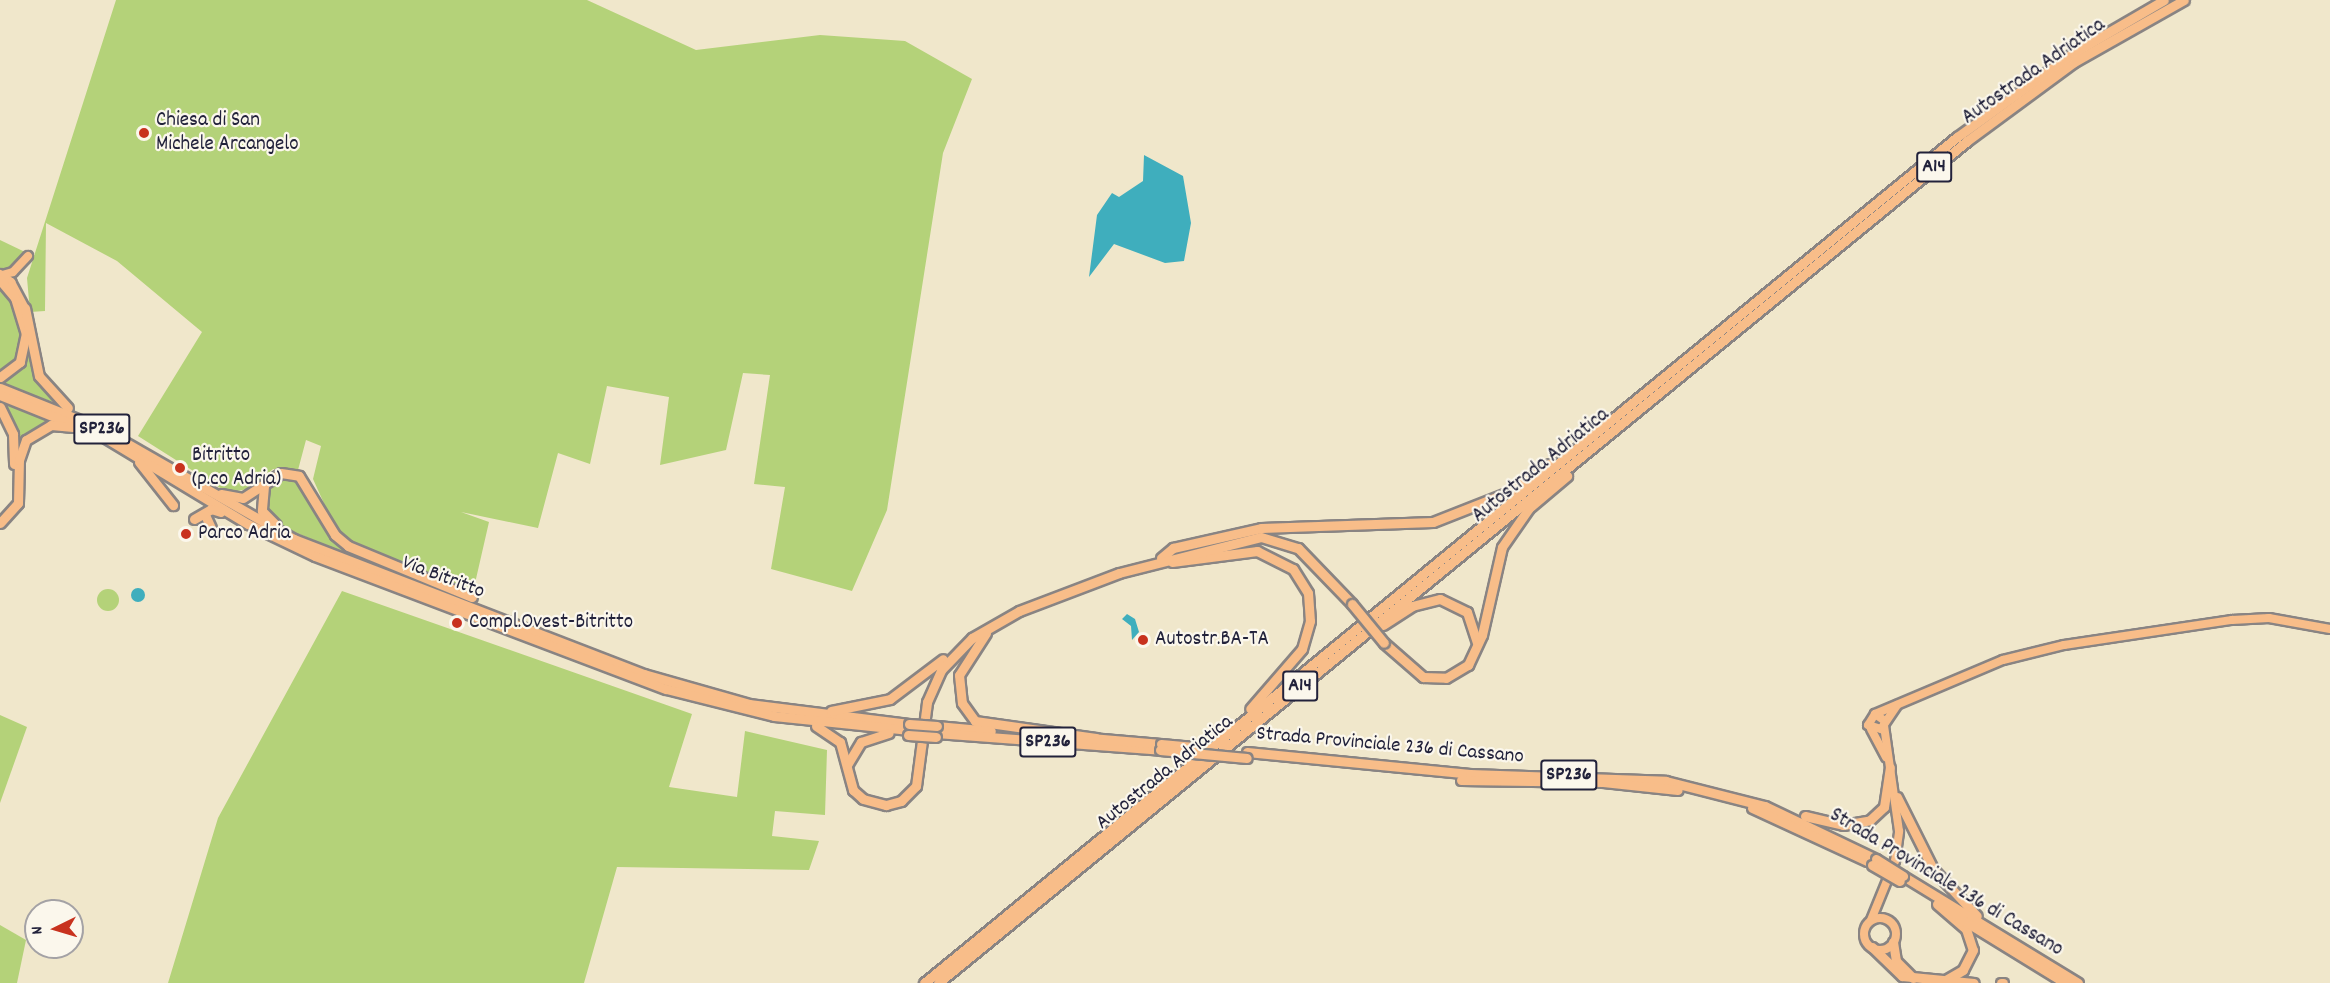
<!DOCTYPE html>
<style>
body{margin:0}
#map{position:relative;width:2330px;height:983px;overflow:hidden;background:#f0e7cb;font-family:Dekko,sans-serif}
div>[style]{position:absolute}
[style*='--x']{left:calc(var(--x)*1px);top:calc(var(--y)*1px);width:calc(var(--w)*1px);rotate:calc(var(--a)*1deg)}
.green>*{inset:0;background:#b4d279}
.round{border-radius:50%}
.water>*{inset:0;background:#3faebd}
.roads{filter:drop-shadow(2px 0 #898483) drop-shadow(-2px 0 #898483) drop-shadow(0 2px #898483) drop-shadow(0 -2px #898483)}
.major>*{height:8px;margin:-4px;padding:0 4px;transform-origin:4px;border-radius:4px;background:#f8bd89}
.major>.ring{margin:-4px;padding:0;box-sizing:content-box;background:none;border:8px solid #f8bd89;border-radius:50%}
.highway>*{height:9px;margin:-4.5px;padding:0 4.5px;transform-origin:4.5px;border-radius:4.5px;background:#f8bd89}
.bridges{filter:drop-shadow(2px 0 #898483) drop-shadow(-2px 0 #898483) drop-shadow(0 2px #898483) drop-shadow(0 -2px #898483)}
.highway-bridge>*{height:9px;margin:-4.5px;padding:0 4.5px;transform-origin:4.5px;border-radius:4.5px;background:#f8bd89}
.dots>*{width:16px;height:16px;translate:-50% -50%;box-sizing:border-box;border:3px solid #fbf7ec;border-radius:50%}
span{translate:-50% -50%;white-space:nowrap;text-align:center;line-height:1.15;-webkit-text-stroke:4.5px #fbf7ec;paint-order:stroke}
.shield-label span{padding:2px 4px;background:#fbf7ec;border:2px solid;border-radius:4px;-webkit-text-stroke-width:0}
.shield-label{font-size:20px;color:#22223b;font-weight:700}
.street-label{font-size:21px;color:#22223b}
.poi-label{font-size:21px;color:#22223b}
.left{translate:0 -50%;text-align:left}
.north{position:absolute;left:24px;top:899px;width:60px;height:60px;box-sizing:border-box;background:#fbf7ec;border:2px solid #a4a2a5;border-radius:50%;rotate:265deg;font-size:16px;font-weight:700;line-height:24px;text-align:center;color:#22223b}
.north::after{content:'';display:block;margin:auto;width:21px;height:27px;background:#c8321e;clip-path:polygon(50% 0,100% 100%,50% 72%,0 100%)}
</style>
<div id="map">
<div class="green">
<i style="clip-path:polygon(116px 0,587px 0,696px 50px,820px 35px,905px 41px,972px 79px,943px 153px,887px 510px,852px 591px,771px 569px,785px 487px,754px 484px,770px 375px,743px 373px,726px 450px,660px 465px,669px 397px,607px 386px,590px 464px,558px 453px,538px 528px,461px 512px,489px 522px,473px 592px,363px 550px,336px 530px,313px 479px,321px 446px,306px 440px,298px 470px,273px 469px,252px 488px,228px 493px,138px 436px,202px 332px,117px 261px,46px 223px,45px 311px,30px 312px,27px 278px)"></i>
<i style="clip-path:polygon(0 240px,25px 252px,16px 267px,5px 272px,0 271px)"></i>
<i style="clip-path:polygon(0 285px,8px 292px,22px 332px,19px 361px,0 373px)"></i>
<i style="clip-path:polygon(29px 350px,40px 381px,53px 402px,0 383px)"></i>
<i style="clip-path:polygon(0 400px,51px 418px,51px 422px,30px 432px,18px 451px)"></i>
<i style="clip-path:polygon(281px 477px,302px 483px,330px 536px,362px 560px,270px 522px,260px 505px,262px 491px)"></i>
<i class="round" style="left:97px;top:589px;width:22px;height:22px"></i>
<i style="clip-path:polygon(342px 591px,692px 714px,669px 787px,737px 797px,745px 731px,827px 750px,825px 815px,775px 811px,772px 836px,819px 841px,809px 870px,617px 867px,584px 983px,168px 983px,218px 818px)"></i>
<i style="clip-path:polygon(0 715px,27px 727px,0 803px)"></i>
<i style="clip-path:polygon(0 925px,26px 940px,17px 983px,0 983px)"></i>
</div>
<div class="water">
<i style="clip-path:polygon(1144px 155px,1183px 176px,1191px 223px,1184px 261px,1165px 263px,1114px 244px,1089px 277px,1097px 215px,1112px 193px,1119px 197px,1143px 181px)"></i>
<i class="round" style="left:131px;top:588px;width:14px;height:14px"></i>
<i style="clip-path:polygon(1127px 614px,1135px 619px,1139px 632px,1132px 640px,1131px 626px,1122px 619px)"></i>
</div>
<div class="roads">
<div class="major">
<i style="--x:0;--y:274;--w:14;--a:36"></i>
<i style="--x:11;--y:282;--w:30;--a:62"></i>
<i style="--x:2;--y:275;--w:11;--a:-15"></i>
<i style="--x:13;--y:272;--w:22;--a:-47"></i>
<i style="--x:1875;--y:714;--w:139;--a:-22.9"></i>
<i style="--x:2003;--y:660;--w:63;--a:-13.8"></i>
<i style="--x:2064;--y:645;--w:170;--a:-8.5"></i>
<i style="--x:2232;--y:620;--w:37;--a:-3"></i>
<i style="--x:2269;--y:618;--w:62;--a:10.2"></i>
<i style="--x:1885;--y:721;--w:12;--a:-145"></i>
<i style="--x:1875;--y:714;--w:13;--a:122"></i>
<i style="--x:1868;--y:725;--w:14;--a:17"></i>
<i style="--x:1881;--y:729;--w:29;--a:-56"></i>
<i style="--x:1871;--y:729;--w:32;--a:62"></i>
<i class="ring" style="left:1864px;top:918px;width:24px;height:24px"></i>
<i style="--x:1871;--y:920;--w:64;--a:-67.9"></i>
<i style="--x:1895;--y:861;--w:30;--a:-82"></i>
<i style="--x:1899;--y:831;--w:107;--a:-98.1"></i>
</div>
<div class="highway">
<i style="--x:0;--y:280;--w:23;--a:50"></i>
<i style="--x:15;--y:298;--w:37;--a:73"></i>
<i style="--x:26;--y:333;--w:30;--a:102"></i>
<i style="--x:20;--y:362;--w:25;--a:143"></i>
<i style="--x:25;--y:308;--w:69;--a:78.4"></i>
<i style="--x:39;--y:376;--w:43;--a:47.8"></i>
<i style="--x:0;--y:388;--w:108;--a:21.8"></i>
<i style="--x:100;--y:428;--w:224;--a:29.8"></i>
<i style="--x:294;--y:539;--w:375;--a:21.1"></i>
<i style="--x:644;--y:674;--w:109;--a:15.9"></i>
<i style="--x:749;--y:704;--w:161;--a:7.1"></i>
<i style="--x:0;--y:395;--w:110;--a:21.9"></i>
<i style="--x:102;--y:436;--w:170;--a:31.1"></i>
<i style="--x:248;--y:524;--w:74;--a:25.5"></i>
<i style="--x:315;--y:556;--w:375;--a:20.8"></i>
<i style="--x:666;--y:689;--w:111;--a:14"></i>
<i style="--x:774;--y:716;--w:136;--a:5.9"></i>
<i style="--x:0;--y:407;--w:30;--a:64"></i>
<i style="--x:13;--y:434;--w:30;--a:88"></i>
<i style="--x:139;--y:462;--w:55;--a:51.7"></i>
<i style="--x:264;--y:486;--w:25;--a:95"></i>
<i style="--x:262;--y:511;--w:20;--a:45"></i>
<i style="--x:221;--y:494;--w:22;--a:10"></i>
<i style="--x:243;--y:498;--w:45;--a:-33.3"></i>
<i style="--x:281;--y:473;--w:18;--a:9"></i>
<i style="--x:299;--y:476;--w:69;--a:58.6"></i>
<i style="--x:335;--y:535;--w:17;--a:40"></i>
<i style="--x:348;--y:546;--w:134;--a:22.4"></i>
<i style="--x:205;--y:515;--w:14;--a:65"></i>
<i style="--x:194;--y:519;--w:20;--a:-30"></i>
<i style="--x:211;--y:509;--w:10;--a:17"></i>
<i style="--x:0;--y:523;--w:27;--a:-48"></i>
<i style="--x:18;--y:503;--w:43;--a:-88.7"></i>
<i style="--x:19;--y:460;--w:21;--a:-71"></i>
<i style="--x:26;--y:440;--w:29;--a:-31"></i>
<i style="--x:51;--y:425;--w:22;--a:5"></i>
<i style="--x:1161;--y:558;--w:16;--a:-40"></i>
<i style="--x:1173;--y:548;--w:90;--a:-12.8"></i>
<i style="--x:1261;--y:528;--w:172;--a:-2"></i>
<i style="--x:1433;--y:522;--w:82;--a:-21.5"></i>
<i style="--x:1509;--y:492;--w:49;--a:-35"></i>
<i style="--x:1172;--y:562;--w:86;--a:-7.4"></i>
<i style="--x:1257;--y:551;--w:40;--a:26.6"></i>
<i style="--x:1293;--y:569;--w:28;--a:58"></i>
<i style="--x:1308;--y:593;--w:28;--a:86"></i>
<i style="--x:1310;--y:621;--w:29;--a:106"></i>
<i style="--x:1302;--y:649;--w:79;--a:130.9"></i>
<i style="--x:1383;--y:625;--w:35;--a:-33"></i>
<i style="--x:1412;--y:606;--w:29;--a:-14"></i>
<i style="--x:1440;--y:599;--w:30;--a:26"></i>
<i style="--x:1467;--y:612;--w:32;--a:72"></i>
<i style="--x:986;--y:633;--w:50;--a:122.7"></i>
<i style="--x:959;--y:675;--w:28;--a:84"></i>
<i style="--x:962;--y:703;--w:22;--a:54"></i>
<i style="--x:975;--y:721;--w:122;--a:8"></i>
<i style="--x:1384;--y:643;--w:52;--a:41.1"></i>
<i style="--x:1423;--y:677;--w:23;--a:2"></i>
<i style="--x:1446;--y:678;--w:26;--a:-31"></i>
<i style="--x:1468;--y:665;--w:33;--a:-65"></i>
<i style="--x:1482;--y:635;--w:90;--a:-77.2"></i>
<i style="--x:1502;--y:547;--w:47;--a:-55.3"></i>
<i style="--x:1529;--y:508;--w:50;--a:-40.1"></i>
<i style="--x:831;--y:711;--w:60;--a:-11.5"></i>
<i style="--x:890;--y:699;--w:66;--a:-37"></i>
<i style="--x:816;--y:726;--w:29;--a:34"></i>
<i style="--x:840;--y:742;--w:50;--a:74.8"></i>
<i style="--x:853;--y:790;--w:13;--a:42"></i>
<i style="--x:863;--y:799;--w:24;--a:15"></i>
<i style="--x:886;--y:805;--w:16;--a:-15"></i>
<i style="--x:901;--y:801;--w:21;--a:-45"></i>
<i style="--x:916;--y:786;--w:85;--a:-82.5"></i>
<i style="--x:927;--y:702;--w:35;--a:-66"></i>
<i style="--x:941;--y:670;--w:45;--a:-45.9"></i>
<i style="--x:972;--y:638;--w:54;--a:-29.9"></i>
<i style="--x:1019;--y:611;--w:107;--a:-20.8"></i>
<i style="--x:1119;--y:573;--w:146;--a:-14.2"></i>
<i style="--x:1261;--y:537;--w:39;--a:17"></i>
<i style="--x:1298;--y:548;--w:78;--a:46"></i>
<i style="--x:937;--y:726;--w:54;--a:5.3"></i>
<i style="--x:936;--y:733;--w:225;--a:4.3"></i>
<i style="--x:1091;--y:738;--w:70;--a:4.9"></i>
<i style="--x:1247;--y:752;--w:224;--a:5.6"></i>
<i style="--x:1470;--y:774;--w:196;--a:2"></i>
<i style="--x:1666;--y:781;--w:102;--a:14.2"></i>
<i style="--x:1765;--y:806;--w:123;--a:25.5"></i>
<i style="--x:847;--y:765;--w:27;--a:-59"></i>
<i style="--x:861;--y:742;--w:29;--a:-18"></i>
<i style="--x:1461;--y:780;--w:142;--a:0.8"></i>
<i style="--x:1603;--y:782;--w:75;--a:6.1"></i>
<i style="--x:1897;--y:797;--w:80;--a:63.4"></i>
<i style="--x:1933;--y:869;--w:64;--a:46.9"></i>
<i style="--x:1752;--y:808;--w:127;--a:24.7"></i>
<i style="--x:1805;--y:816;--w:39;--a:13"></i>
<i style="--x:1843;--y:825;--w:27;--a:-10"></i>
<i style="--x:1870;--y:820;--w:19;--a:-43"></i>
<i style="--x:1884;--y:807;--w:40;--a:-81.5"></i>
<i style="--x:1903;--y:876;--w:205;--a:31.4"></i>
<i style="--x:1937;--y:904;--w:38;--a:41"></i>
<i style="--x:1966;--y:929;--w:22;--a:72"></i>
<i style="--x:1973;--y:950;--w:22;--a:117"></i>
<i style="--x:1963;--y:970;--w:22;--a:150"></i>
<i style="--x:1948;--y:911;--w:137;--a:31.6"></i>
<i style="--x:1893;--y:942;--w:19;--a:81"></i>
<i style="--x:1896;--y:961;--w:24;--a:45"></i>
<i style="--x:1872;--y:947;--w:42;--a:44"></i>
<i style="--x:1902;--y:976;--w:72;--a:5.6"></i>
<i style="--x:924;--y:983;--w:1335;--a:-39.32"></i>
<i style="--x:1957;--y:137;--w:143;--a:-35.9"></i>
<i style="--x:2073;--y:53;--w:105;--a:-30.2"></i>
<i style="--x:938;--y:983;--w:1330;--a:-39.29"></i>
<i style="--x:1967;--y:141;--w:133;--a:-36.4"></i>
<i style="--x:2074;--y:62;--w:126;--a:-29.4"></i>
<i style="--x:2001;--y:983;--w:2;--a:0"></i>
</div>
</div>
<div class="bridges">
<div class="highway-bridge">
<i style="--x:1352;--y:604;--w:50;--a:50.6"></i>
<i style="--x:909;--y:724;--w:28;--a:4"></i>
<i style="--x:908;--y:735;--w:28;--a:4"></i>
<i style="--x:1161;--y:744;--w:36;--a:5"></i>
<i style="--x:1160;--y:750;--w:87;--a:5.3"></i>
<i style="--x:1876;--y:859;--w:32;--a:32"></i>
<i style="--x:1872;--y:865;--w:32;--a:30"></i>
</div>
</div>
<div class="dots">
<i style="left:144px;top:133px;background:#c8321e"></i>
<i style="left:180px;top:468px;background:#c8321e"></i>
<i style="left:186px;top:534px;background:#c8321e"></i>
<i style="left:457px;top:623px;background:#c8321e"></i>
<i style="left:1143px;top:640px;background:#c8321e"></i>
</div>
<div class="shield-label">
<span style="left:1934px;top:167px">A14</span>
<span style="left:102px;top:429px">SP236</span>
<span style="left:1300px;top:686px">A14</span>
<span style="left:1048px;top:742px">SP236</span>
<span style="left:1569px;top:775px">SP236</span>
</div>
<div class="street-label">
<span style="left:2034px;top:72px;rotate:-35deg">Autostrada Adriatica</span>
<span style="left:1541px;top:466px;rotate:-39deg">Autostrada Adriatica</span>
<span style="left:443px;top:578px;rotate:21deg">Via Bitritto</span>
<span style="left:1390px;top:746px;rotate:5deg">Strada Provinciale 236 di Cassano</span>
<span style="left:1165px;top:773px;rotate:-39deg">Autostrada Adriatica</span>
<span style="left:1946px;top:883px;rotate:31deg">Strada Provinciale 236 di Cassano</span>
</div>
<div class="poi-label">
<span class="left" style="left:156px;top:133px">Chiesa di San<br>Michele Arcangelo</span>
<span class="left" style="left:192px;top:468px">Bitritto<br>(p.co Adria)</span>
<span class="left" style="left:198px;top:534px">Parco Adria</span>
<span class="left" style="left:469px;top:623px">Compl.Ovest-Bitritto</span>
<span class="left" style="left:1155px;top:640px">Autostr.BA-TA</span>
</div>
<div class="north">N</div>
</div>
